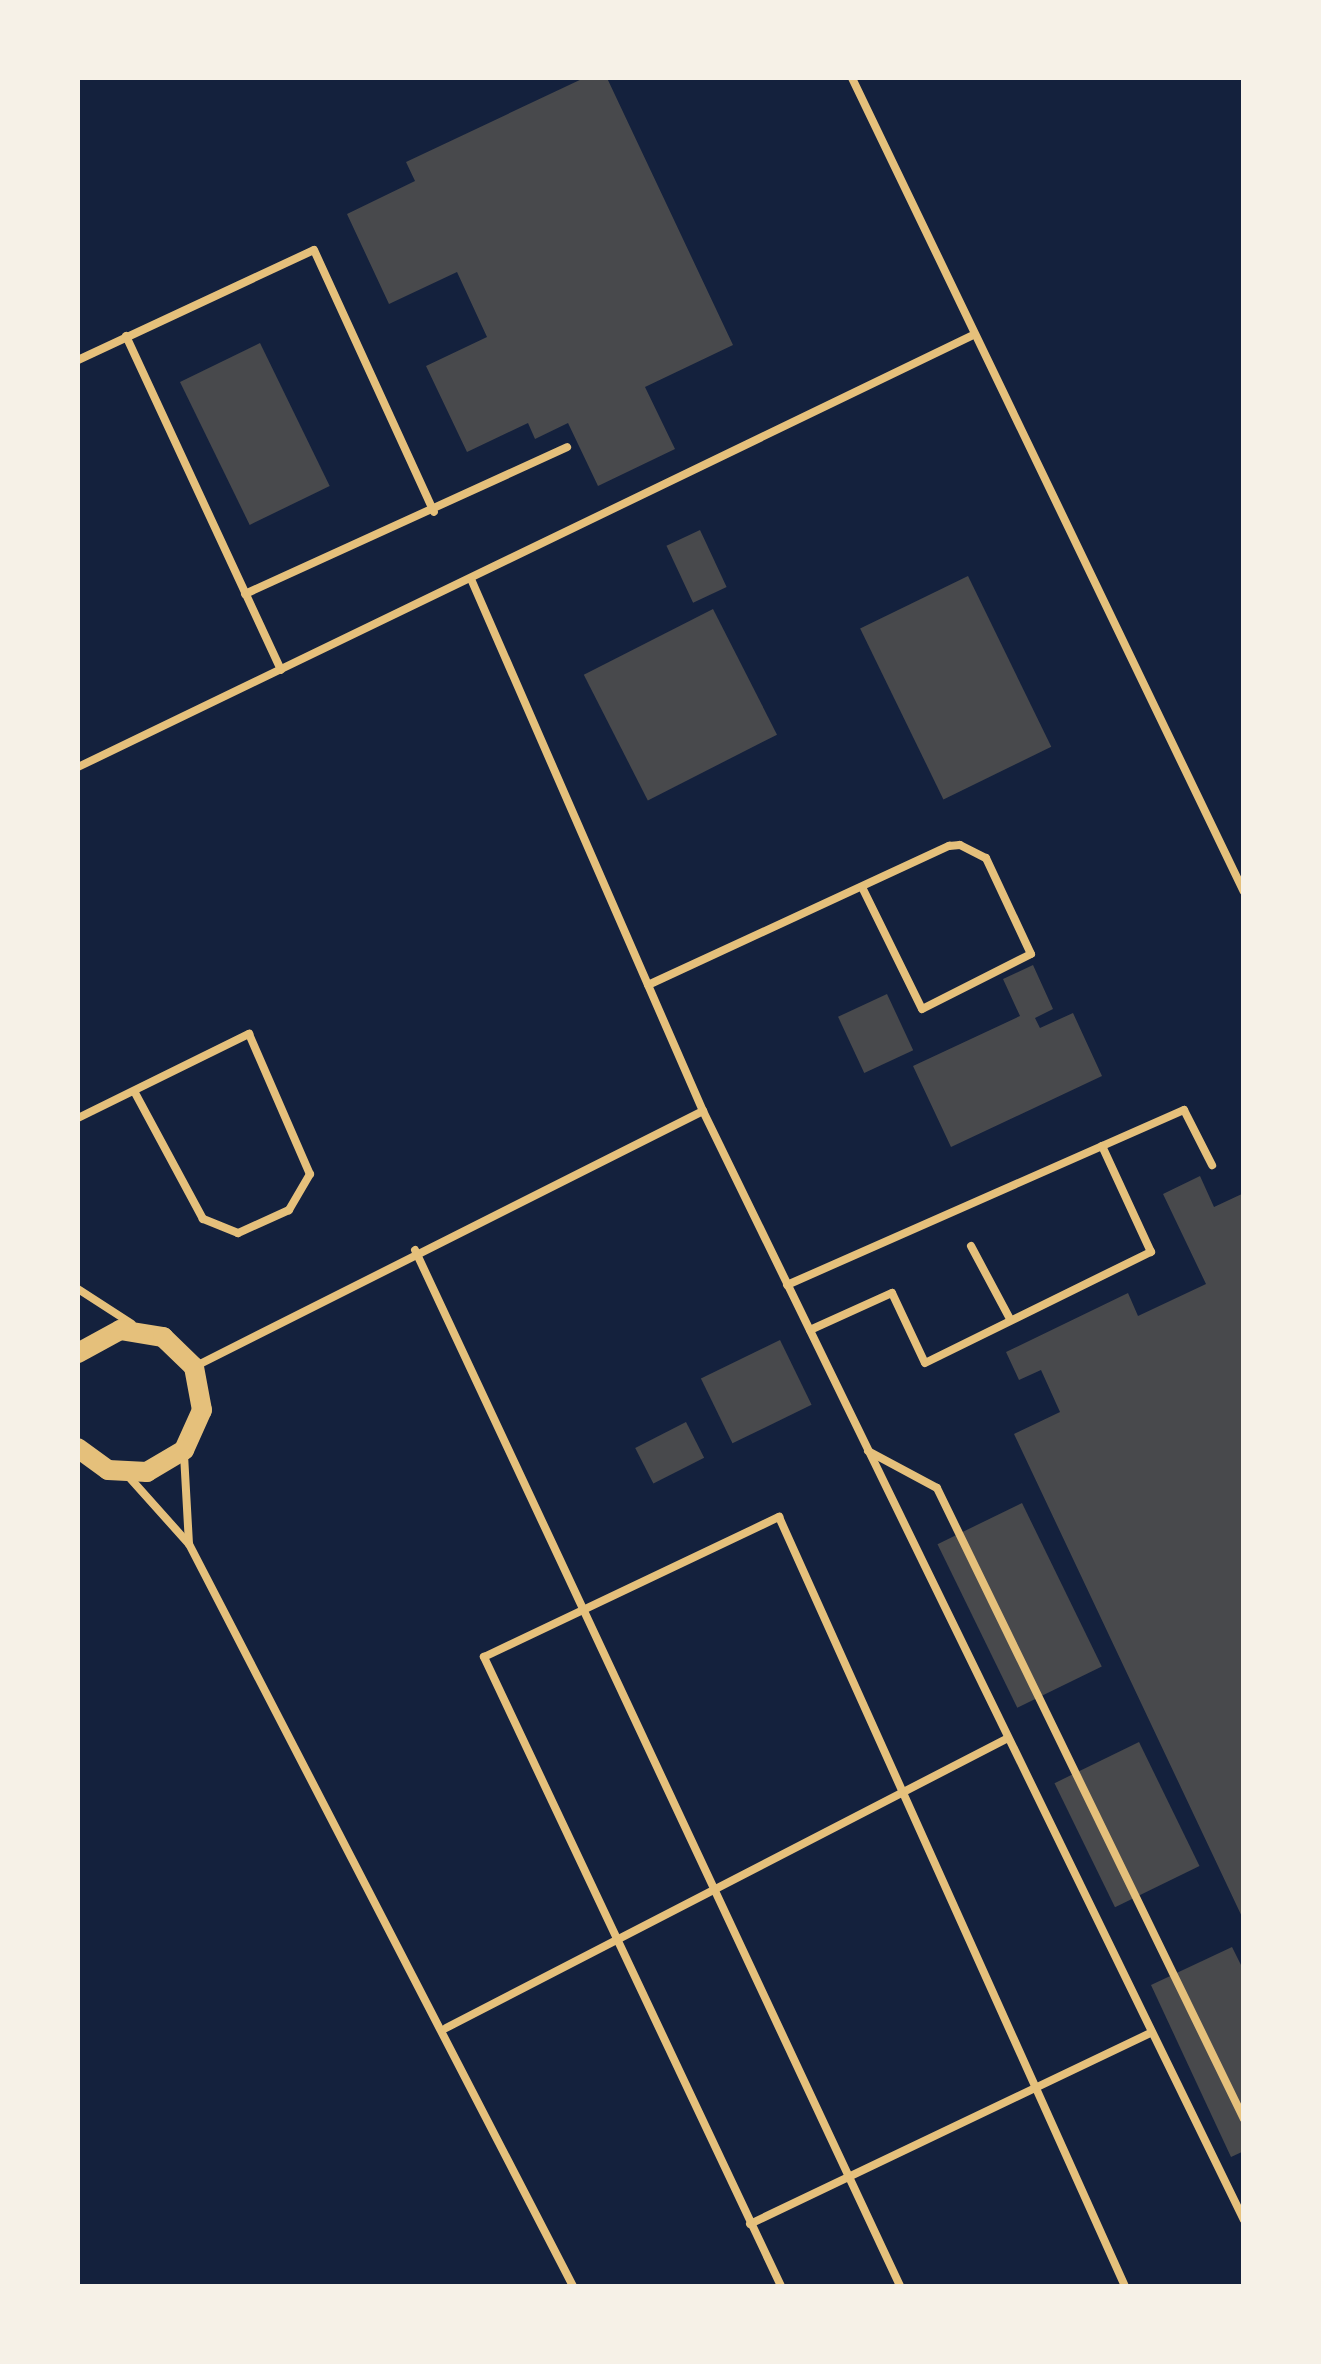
<!DOCTYPE html>
<style>
body{margin:0}
#map{position:relative;width:1321px;height:2364px;overflow:hidden;background:#14213d;font-family:Spectral,serif}
div>[style]{position:absolute}
[style*='--x']{left:calc(var(--x)*1px);top:calc(var(--y)*1px);width:calc(var(--w)*1px);rotate:calc(var(--a)*1deg)}
.building>*{inset:0;background:#48494c;transform-origin:0 0}
.service>*{height:8px;margin:-4px;padding:0 4px;transform-origin:4px;border-radius:4px;background:#e5c07b}
.secondary>*{height:20px;margin:-10px;padding:0 10px;transform-origin:10px;border-radius:10px;background:#e5c07b}
span{translate:-50% -50%;white-space:nowrap;text-align:center;line-height:1.15;-webkit-text-stroke:10px #f6f1e7;paint-order:stroke}
.frame{position:absolute;inset:0;border:80px solid #f6f1e7;pointer-events:none}
</style>
<div id="map">
<div class="building">
<i style="clip-path:polygon(584px 78px,607px 78px,733px 345px,645px 387px,675px 449px,598px 486px,568px 423px,535px 439px,528px 423px,467px 452px,426px 366px,487px 337px,457px 272px,389px 304px,347px 214px,415px 181px,406px 162px)"></i>
<i style="left:260px;top:343px;width:159px;height:89px;rotate:64deg"></i>
<i style="left:700px;top:530px;width:63px;height:37px;rotate:65deg"></i>
<i style="left:968px;top:576px;width:190px;height:120px;rotate:64deg"></i>
<i style="left:713px;top:609px;width:141px;height:145px;rotate:63deg"></i>
<i style="clip-path:polygon(1033px 965px,1053px 1009px,1035px 1018px,1040px 1028px,1073px 1013px,1102px 1076px,951px 1147px,913px 1066px,1020px 1016px,1003px 979px)"></i>
<i style="left:887px;top:994px;width:62px;height:54px;rotate:65deg"></i>
<i style="clip-path:polygon(1200px 1176px,1214px 1207px,1244px 1193px,1244px 1921px,1014px 1434px,1060px 1412px,1041px 1370px,1019px 1380px,1006px 1352px,1128px 1293px,1138px 1316px,1206px 1284px,1163px 1194px)"></i>
<i style="left:780px;top:1340px;width:72px;height:88px;rotate:64deg"></i>
<i style="left:686px;top:1422px;width:40px;height:57px;rotate:63deg"></i>
<i style="left:1022px;top:1503px;width:182px;height:94px;rotate:64deg"></i>
<i style="left:1139px;top:1742px;width:138px;height:94px;rotate:64deg"></i>
<i style="clip-path:polygon(1232px 1947px,1244px 1971px,1244px 2151px,1231px 2157px,1151px 1985px)"></i>
</div>
<div class="service">
<i style="--x:852;--y:78;--w:903;--a:64.29"></i>
<i style="--x:126;--y:336;--w:368;--a:65.1"></i>
<i style="--x:78;--y:360;--w:260;--a:-25"></i>
<i style="--x:314;--y:250;--w:288;--a:65.4"></i>
<i style="--x:471;--y:579;--w:580;--a:66.44"></i>
<i style="--x:245;--y:594;--w:354;--a:-24.5"></i>
<i style="--x:78;--y:767;--w:992;--a:-25.76"></i>
<i style="--x:648;--y:985;--w:332;--a:-24.8"></i>
<i style="--x:949;--y:846;--w:11;--a:-5"></i>
<i style="--x:960;--y:845;--w:29;--a:27"></i>
<i style="--x:986;--y:858;--w:106;--a:64.9"></i>
<i style="--x:1031;--y:954;--w:122;--a:153.2"></i>
<i style="--x:922;--y:1009;--w:136;--a:-116.2"></i>
<i style="--x:78;--y:1118;--w:191;--a:-26.2"></i>
<i style="--x:249;--y:1034;--w:153;--a:66.5"></i>
<i style="--x:310;--y:1174;--w:42;--a:120.3"></i>
<i style="--x:289;--y:1210;--w:56;--a:155.7"></i>
<i style="--x:238;--y:1233;--w:38;--a:-158"></i>
<i style="--x:203;--y:1219;--w:145;--a:-118.3"></i>
<i style="--x:971;--y:1246;--w:83;--a:61.9"></i>
<i style="--x:415;--y:1250;--w:1144;--a:64.91"></i>
<i style="--x:787;--y:1285;--w:434;--a:-23.8"></i>
<i style="--x:1184;--y:1110;--w:62;--a:63"></i>
<i style="--x:78;--y:1289;--w:64;--a:32.9"></i>
<i style="--x:810;--y:1330;--w:90;--a:-24.3"></i>
<i style="--x:892;--y:1293;--w:77;--a:64.8"></i>
<i style="--x:925;--y:1363;--w:252;--a:-26.2"></i>
<i style="--x:1151;--y:1252;--w:117;--a:-114.8"></i>
<i style="--x:194;--y:1367;--w:570;--a:-26.7"></i>
<i style="--x:703;--y:1111;--w:1234;--a:64"></i>
<i style="--x:868;--y:1451;--w:78;--a:28.2"></i>
<i style="--x:937;--y:1488;--w:702;--a:64.06"></i>
<i style="--x:129;--y:1477;--w:90;--a:48.2"></i>
<i style="--x:189;--y:1544;--w:90;--a:-93.2"></i>
<i style="--x:189;--y:1544;--w:835;--a:62.64"></i>
<i style="--x:446;--y:2028;--w:632;--a:-27.29"></i>
<i style="--x:750;--y:2224;--w:445;--a:-25.5"></i>
<i style="--x:781;--y:2286;--w:696;--a:-115.28"></i>
<i style="--x:484;--y:1657;--w:327;--a:-25.4"></i>
<i style="--x:779;--y:1517;--w:843;--a:65.78"></i>
</div>
<div class="secondary">
<i style="--x:78;--y:1353;--w:48;--a:-28.7"></i>
<i style="--x:120;--y:1330;--w:44;--a:9.2"></i>
<i style="--x:163;--y:1337;--w:43;--a:44.1"></i>
<i style="--x:194;--y:1367;--w:44;--a:79.5"></i>
<i style="--x:202;--y:1410;--w:44;--a:114.2"></i>
<i style="--x:184;--y:1450;--w:43;--a:149.3"></i>
<i style="--x:147;--y:1472;--w:39;--a:-177"></i>
<i style="--x:108;--y:1470;--w:37;--a:-144"></i>
</div>
<div class="frame"></div>
</div>
